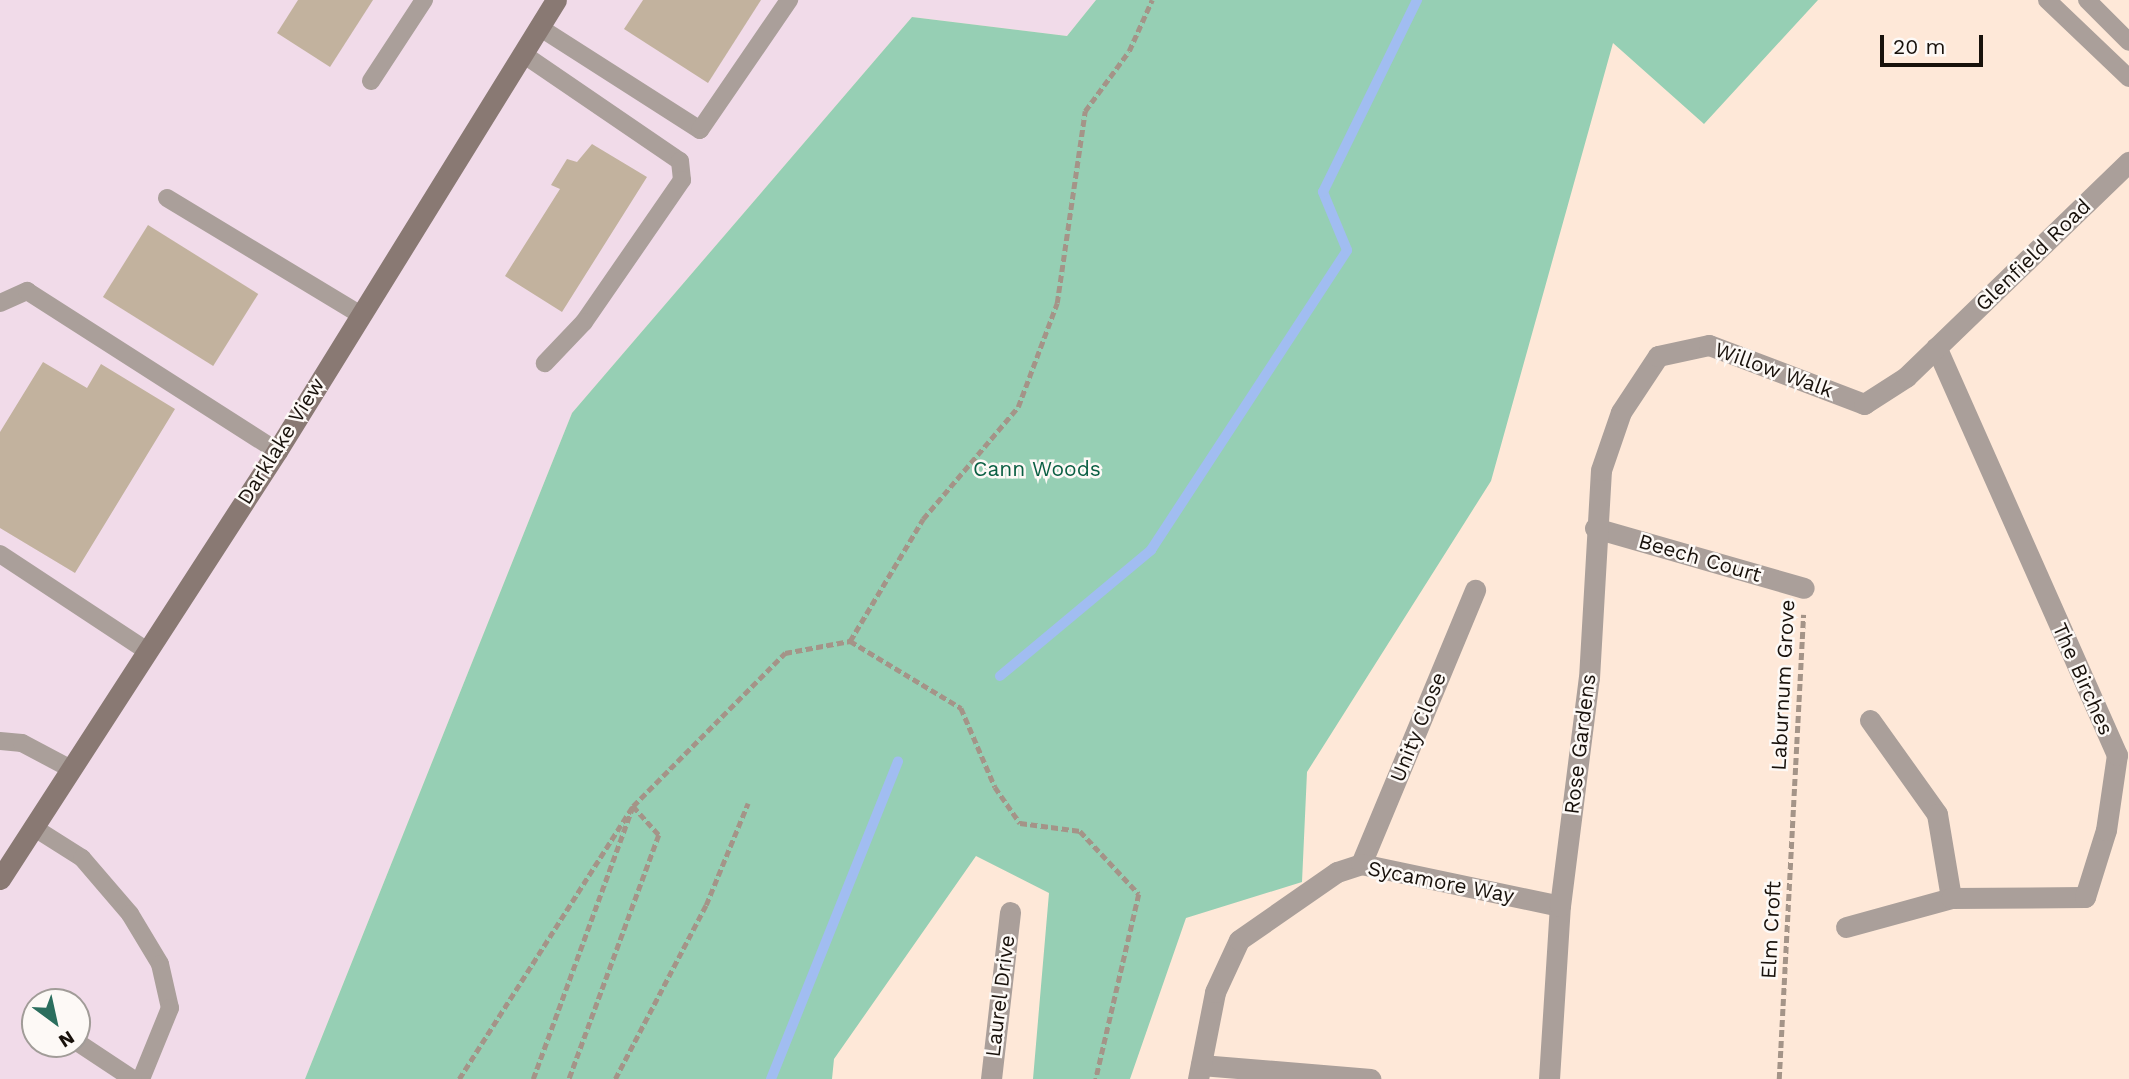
<!DOCTYPE html>
<style>
body{margin:0}
#map{position:relative;width:2129px;height:1079px;overflow:hidden;background:#fee8d8;font-family:"Work Sans",sans-serif}
div>[style]{position:absolute}
[style*='--x']{left:calc(var(--x)*1px);top:calc(var(--y)*1px);width:calc(var(--w)*1px);rotate:calc(var(--a)*1deg)}
.industrial>*{inset:0;background:#f1dbe9}
.green>*{inset:0;background:#96cfb4}
.stream>*{height:10px;margin:-5px;padding:0 5px;transform-origin:5px;border-radius:5px;background:#a1bdf1}
.building>*{inset:0;background:#c2b29e;transform-origin:0 0}
.path>*{height:4.5px;margin-top:-2.25px;transform-origin:0;background:repeating-linear-gradient(90deg,#a49488 0 7px,transparent 0 10.5px)}
.lane>*{height:18px;margin:-9px;padding:0 9px;transform-origin:9px;border-radius:9px;background:#aa9f9a}
.street>*{height:21px;margin:-10.5px;padding:0 10.5px;transform-origin:10.5px;border-radius:10.5px;background:#aa9f9a}
.secondary>*{height:21px;margin:-10.5px;padding:0 10.5px;transform-origin:10.5px;border-radius:10.5px;background:#897973}
span{translate:-50% -50%;white-space:nowrap;text-align:center;line-height:1.15;-webkit-text-stroke:5px #fdf9f6;paint-order:stroke}
.street-label{font-size:21px;color:#18110b}
.park-label{font-size:21px;color:#0a5f43}
.north{position:absolute;left:21px;top:988px;width:70px;height:70px;box-sizing:border-box;background:#fdf9f6;border:2px solid #a19c98;border-radius:50%;rotate:147deg;font-size:19px;font-weight:700;line-height:28px;text-align:center;color:#18110b}
.north::after{content:'';display:block;margin:auto;width:24px;height:32px;background:#2b6e5e;clip-path:polygon(50% 0,100% 100%,50% 72%,0 100%)}
.scale{position:absolute;left:1880px;top:35px;width:103px;height:32px;box-sizing:border-box;border:4px solid #18110b;border-top:0;padding-left:9px;font-size:21px;line-height:24px;white-space:nowrap;color:#18110b;-webkit-text-stroke:5px #fdf9f6;paint-order:stroke}
</style>
<div id="map">
<div class="industrial">
<i style="clip-path:polygon(evenodd,0 0,1096px 0,1067px 36px,912px 17px,572px 413px,305px 1079px,0 1079px,0 0,35px 1002px,77px 1002px,77px 1044px,35px 1044px,35px 1002px)"></i>
</div>
<div class="green">
<i style="clip-path:polygon(1096px 0,1818px 0,1704px 124px,1613px 43px,1491px 481px,1307px 772px,1302px 882px,1186px 918px,1130px 1079px,1033px 1079px,1049px 893px,976px 856px,834px 1059px,832px 1079px,305px 1079px,572px 413px,912px 17px,1067px 36px)"></i>
</div>
<div class="stream">
<i style="--x:1000;--y:676;--w:197;--a:-39.8"></i>
<i style="--x:1151;--y:550;--w:358;--a:-56.8"></i>
<i style="--x:1347;--y:250;--w:63;--a:-112.5"></i>
<i style="--x:1323;--y:192;--w:214;--a:-63.9"></i>
<i style="--x:771;--y:1079;--w:342;--a:-68.2"></i>
</div>
<div class="building">
<i style="clip-path:polygon(298px 0,373px 0,330px 67px,277px 33px)"></i>
<i style="clip-path:polygon(643px 0,761px 0,708px 83px,624px 29px)"></i>
<i style="clip-path:polygon(592px 144px,647px 177px,562px 312px,505px 276px,560px 189px,551px 185px,567px 159px,577px 162px)"></i>
<i style="left:148px;top:225px;width:130px;height:85px;rotate:32deg"></i>
<i style="clip-path:polygon(43px 362px,87px 388px,101px 364px,175px 409px,75px 573px,0 528px,0 432px)"></i>
</div>
<div class="path">
<i style="--x:850;--y:641;--w:142;--a:-59.1"></i>
<i style="--x:923;--y:519;--w:147;--a:-49.7"></i>
<i style="--x:1018;--y:407;--w:111;--a:-69.4"></i>
<i style="--x:1057;--y:303;--w:194;--a:-81.7"></i>
<i style="--x:1085;--y:111;--w:74;--a:-53.7"></i>
<i style="--x:1129;--y:51;--w:56;--a:-65.7"></i>
<i style="--x:459;--y:1079;--w:324;--a:-57.5"></i>
<i style="--x:633;--y:806;--w:216;--a:-45.2"></i>
<i style="--x:785;--y:653;--w:66;--a:-10.5"></i>
<i style="--x:850;--y:641;--w:130;--a:31.1"></i>
<i style="--x:961;--y:708;--w:86;--a:66.7"></i>
<i style="--x:995;--y:787;--w:44;--a:55.2"></i>
<i style="--x:1020;--y:823;--w:61;--a:7.6"></i>
<i style="--x:1080;--y:831;--w:86;--a:46.9"></i>
<i style="--x:1139;--y:894;--w:190;--a:103.1"></i>
<i style="--x:533;--y:1079;--w:291;--a:-69.9"></i>
<i style="--x:633;--y:806;--w:39;--a:48"></i>
<i style="--x:659;--y:835;--w:260;--a:110.2"></i>
<i style="--x:615;--y:1079;--w:196;--a:-62.4"></i>
<i style="--x:706;--y:905;--w:110;--a:-67.6"></i>
<i style="--x:1779;--y:1079;--w:465;--a:-87"></i>
</div>
<div class="lane">
<i style="--x:2047;--y:0;--w:113;--a:43.6"></i>
<i style="--x:2087;--y:0;--w:59;--a:45"></i>
<i style="--x:539;--y:27;--w:191;--a:32.6"></i>
<i style="--x:700;--y:130;--w:158;--a:-55.6"></i>
<i style="--x:523;--y:54;--w:190;--a:34.3"></i>
<i style="--x:680;--y:161;--w:19;--a:84"></i>
<i style="--x:682;--y:180;--w:173;--a:124.6"></i>
<i style="--x:584;--y:322;--w:57;--a:133.6"></i>
<i style="--x:371;--y:81;--w:97;--a:-56.8"></i>
<i style="--x:167;--y:198;--w:224;--a:31.1"></i>
<i style="--x:0;--y:303;--w:30;--a:-24"></i>
<i style="--x:27;--y:291;--w:297;--a:32.6"></i>
<i style="--x:0;--y:554;--w:176;--a:33.4"></i>
<i style="--x:0;--y:741;--w:22;--a:5"></i>
<i style="--x:22;--y:743;--w:55;--a:28"></i>
<i style="--x:33;--y:827;--w:58;--a:32.3"></i>
<i style="--x:82;--y:858;--w:74;--a:49.4"></i>
<i style="--x:130;--y:914;--w:58;--a:59"></i>
<i style="--x:160;--y:964;--w:45;--a:77.2"></i>
<i style="--x:170;--y:1008;--w:77;--a:112.2"></i>
<i style="--x:77;--y:1042;--w:67;--a:33.5"></i>
</div>
<div class="street">
<i style="--x:1595;--y:528;--w:217;--a:16"></i>
<i style="--x:1870;--y:720;--w:115;--a:54.5"></i>
<i style="--x:1937;--y:814;--w:85;--a:80.5"></i>
<i style="--x:1361;--y:864;--w:297;--a:-67.4"></i>
<i style="--x:1846;--y:927;--w:109;--a:-15.4"></i>
<i style="--x:1951;--y:898;--w:134;--a:-0.4"></i>
<i style="--x:2085;--y:897;--w:70;--a:-72.6"></i>
<i style="--x:2106;--y:830;--w:76;--a:-81.7"></i>
<i style="--x:2117;--y:755;--w:446;--a:-113.9"></i>
<i style="--x:1201;--y:1065;--w:170;--a:4.7"></i>
<i style="--x:991;--y:1079;--w:168;--a:-83.5"></i>
<i style="--x:1198;--y:1079;--w:89;--a:-78.9"></i>
<i style="--x:1215;--y:992;--w:57;--a:-65.2"></i>
<i style="--x:1239;--y:940;--w:119;--a:-34.8"></i>
<i style="--x:1337;--y:872;--w:25;--a:-18"></i>
<i style="--x:1361;--y:864;--w:203;--a:11.9"></i>
<i style="--x:1549;--y:1079;--w:173;--a:-86.4"></i>
<i style="--x:1560;--y:906;--w:230;--a:-82.8"></i>
<i style="--x:1589;--y:678;--w:208;--a:-86.7"></i>
<i style="--x:1601;--y:470;--w:61;--a:-71"></i>
<i style="--x:1621;--y:412;--w:67;--a:-56.5"></i>
<i style="--x:1658;--y:356;--w:52;--a:-12.2"></i>
<i style="--x:1709;--y:345;--w:166;--a:20.8"></i>
<i style="--x:1864;--y:404;--w:50;--a:-32.7"></i>
<i style="--x:1906;--y:377;--w:310;--a:-44"></i>
</div>
<div class="secondary">
<i style="--x:0;--y:879;--w:510;--a:-57.09"></i>
<i style="--x:277;--y:451;--w:530;--a:-58.26"></i>
</div>
<div class="street-label">
<span style="left:2033px;top:255px;rotate:-44deg">Glenfield Road</span>
<span style="left:1774px;top:370px;rotate:20deg">Willow Walk</span>
<span style="left:281px;top:441px;rotate:-58deg">Darklake View</span>
<span style="left:1700px;top:558px;rotate:16deg">Beech Court</span>
<span style="left:2083px;top:679px;rotate:66deg">The Birches</span>
<span style="left:1783px;top:685px;rotate:-87deg">Laburnum Grove</span>
<span style="left:1418px;top:727px;rotate:-68deg">Unity Close</span>
<span style="left:1580px;top:744px;rotate:-83deg">Rose Gardens</span>
<span style="left:1441px;top:882px;rotate:11deg">Sycamore Way</span>
<span style="left:1771px;top:930px;rotate:-87deg">Elm Croft</span>
<span style="left:1000px;top:996px;rotate:-83deg">Laurel Drive</span>
</div>
<div class="park-label">
<span style="left:1037px;top:469px">Cann Woods</span>
</div>
<div class="north">N</div>
<div class="scale">20 m</div>
</div>
